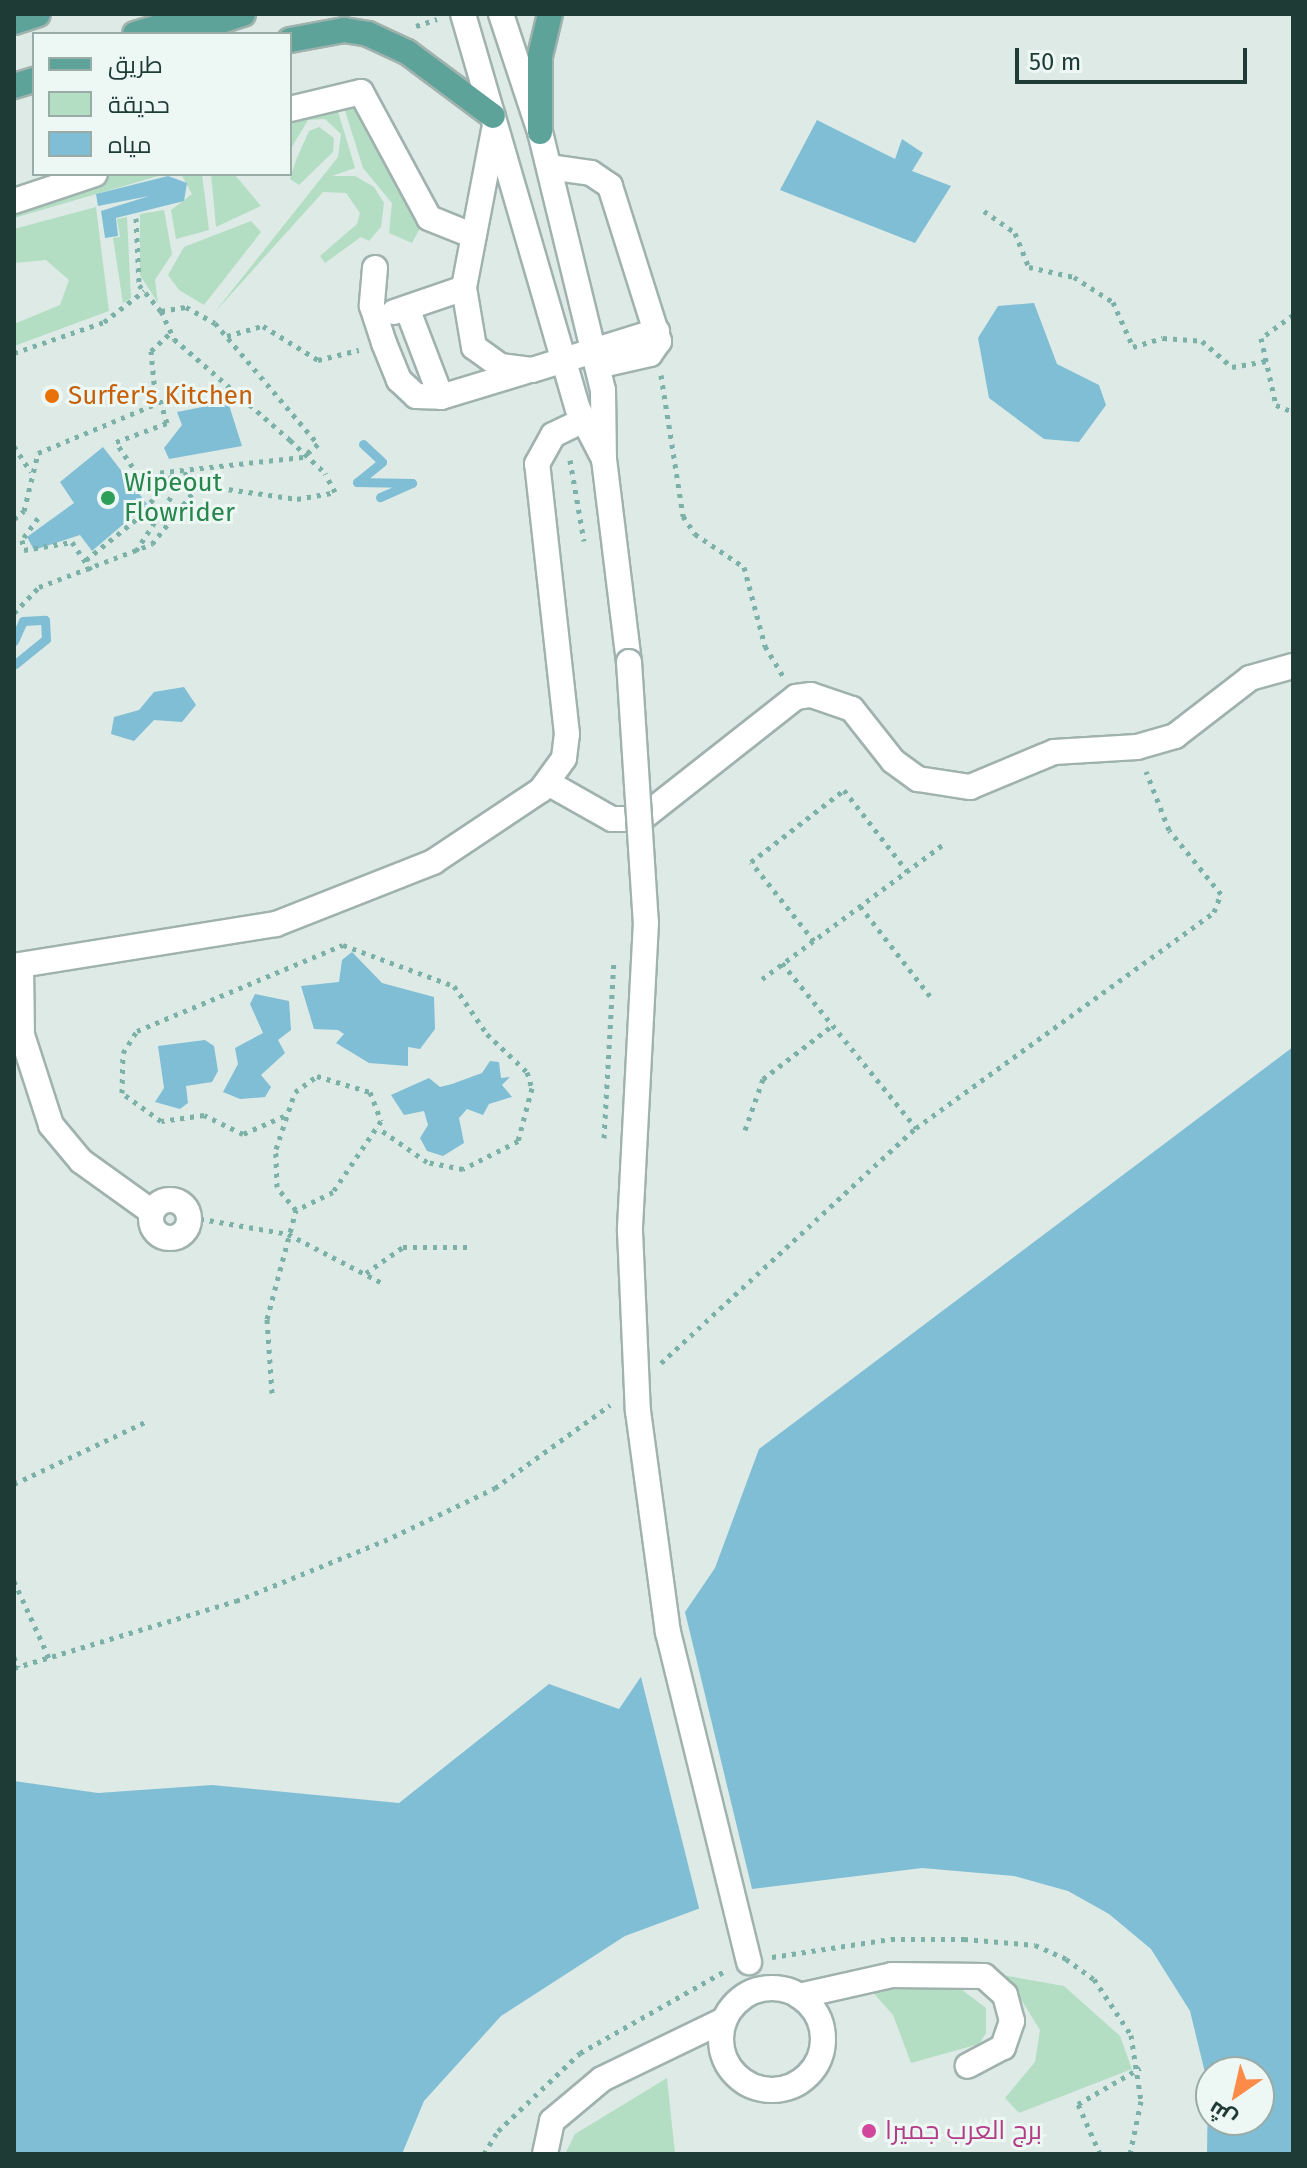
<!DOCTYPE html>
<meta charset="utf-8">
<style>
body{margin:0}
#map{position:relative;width:1307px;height:2168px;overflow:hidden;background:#ddeae6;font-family:"Fira Sans",Cairo,sans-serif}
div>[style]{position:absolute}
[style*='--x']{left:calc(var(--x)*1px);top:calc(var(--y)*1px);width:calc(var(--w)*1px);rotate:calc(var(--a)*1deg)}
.green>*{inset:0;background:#b4dec4}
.water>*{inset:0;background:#80bed5}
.pier>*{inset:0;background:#ddeae6}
.stream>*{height:9px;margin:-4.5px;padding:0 4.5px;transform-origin:4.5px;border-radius:4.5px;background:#80bed5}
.path>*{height:5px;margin-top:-2.5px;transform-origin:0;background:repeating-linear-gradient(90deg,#7bb1a6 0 4px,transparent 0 10px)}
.roads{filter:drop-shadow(2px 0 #a0b2ae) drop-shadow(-2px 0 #a0b2ae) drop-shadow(0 2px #a0b2ae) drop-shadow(0 -2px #a0b2ae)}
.minor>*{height:24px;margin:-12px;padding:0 12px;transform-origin:12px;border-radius:12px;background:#fff}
.minor>.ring{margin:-12px;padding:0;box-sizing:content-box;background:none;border:24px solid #fff;border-radius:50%}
.major>*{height:24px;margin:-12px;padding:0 12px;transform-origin:12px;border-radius:12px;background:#5ea39a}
.path-bridge>*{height:5px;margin-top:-2.5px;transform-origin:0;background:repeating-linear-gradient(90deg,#7bb1a6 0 4px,transparent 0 10px)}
.bridges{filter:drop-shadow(2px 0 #a0b2ae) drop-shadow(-2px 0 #a0b2ae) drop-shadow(0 2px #a0b2ae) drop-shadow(0 -2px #a0b2ae)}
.minor-bridge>*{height:24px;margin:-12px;padding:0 12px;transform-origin:12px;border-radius:12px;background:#fff}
.dots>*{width:22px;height:22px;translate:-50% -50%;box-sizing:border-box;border:4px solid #edf7f3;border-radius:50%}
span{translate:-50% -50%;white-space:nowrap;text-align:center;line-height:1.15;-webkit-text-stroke:6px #edf7f3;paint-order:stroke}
.food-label{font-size:26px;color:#c56008}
.left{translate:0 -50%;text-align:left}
.leisure-label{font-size:26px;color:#27864d}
.hotel-label{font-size:26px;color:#b23c85}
.frame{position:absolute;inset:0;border:16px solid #1e3b36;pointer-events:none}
.legend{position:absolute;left:32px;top:32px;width:260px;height:144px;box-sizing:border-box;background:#edf7f3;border:2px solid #9aaca7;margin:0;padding:10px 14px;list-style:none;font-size:24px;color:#1e3b36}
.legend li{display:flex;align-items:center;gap:16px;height:40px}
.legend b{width:40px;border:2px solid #9aaca7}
.north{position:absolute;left:1195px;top:2056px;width:80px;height:80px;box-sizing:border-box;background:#edf7f3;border:2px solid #9aaca7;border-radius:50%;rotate:214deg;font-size:22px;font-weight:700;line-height:32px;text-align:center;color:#1e3b36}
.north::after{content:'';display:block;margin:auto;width:28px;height:36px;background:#fc8a49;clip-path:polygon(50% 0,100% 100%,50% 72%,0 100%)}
.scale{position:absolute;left:1015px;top:48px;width:232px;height:36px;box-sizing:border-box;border:4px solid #1e3b36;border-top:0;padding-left:10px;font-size:24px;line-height:28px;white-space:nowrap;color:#1e3b36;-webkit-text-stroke:6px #edf7f3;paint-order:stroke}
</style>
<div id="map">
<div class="green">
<i style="clip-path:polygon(334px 98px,355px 168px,332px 176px,355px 176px,374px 187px,384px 203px,381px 227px,369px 241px,361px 237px,325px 263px,320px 256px,357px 224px,360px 213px,346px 193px,323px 192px,214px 313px,338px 157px,341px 134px,325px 119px,308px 120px,290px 150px,290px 113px)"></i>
<i style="clip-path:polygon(341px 98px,361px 104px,421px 226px,412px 243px,389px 233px,392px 203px,363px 168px)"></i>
<i style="clip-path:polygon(319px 127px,334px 138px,333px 152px,299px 185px,290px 179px,296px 160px,309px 131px)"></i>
<i style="clip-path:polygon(106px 174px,165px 174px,14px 218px,14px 205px)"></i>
<i style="clip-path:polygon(181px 174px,202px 174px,209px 230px,176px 239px,171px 210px,192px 194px)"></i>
<i style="clip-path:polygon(211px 174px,234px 174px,261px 206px,216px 227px)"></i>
<i style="clip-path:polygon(96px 207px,109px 311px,14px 346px,14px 324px,60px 305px,69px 280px,46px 260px,14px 263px,14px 229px)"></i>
<i style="clip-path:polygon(164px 210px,172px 254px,155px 280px,158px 303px,140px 275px,140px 214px)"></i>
<i style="clip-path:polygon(127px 217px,131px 298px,123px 303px,113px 238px,120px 237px,117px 219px)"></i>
<i style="clip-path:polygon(251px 221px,261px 232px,204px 305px,179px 290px,168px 275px,184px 247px)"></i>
<i style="clip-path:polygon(985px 1972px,1064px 1986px,1120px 2036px,1132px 2069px,1019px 2113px,1005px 2098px,1035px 2062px,1040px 2030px,1020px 1998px)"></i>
<i style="clip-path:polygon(957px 1986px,986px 2008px,986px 2033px,979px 2044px,911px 2063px,893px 2015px,870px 1989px)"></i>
<i style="clip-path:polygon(667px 2078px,675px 2154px,565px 2154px,575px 2134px)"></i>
</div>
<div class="water">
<i style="clip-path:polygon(817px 120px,895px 159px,902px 139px,923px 153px,912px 171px,951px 186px,915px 243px,780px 190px)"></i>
<i style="clip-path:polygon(168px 176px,187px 183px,184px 201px,116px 218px,118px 236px,105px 238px,101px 211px,149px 196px,98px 206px,96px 194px)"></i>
<i style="clip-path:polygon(1034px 303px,1057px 364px,1099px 385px,1106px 405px,1079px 442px,1044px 439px,989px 398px,978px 338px,998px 306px)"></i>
<i style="clip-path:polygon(228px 402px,242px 446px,169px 459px,164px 448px,182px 425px,177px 412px)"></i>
<i style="clip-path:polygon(103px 447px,147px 504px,92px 551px,80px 535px,34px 550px,27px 537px,74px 503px,60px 482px)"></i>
<i style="clip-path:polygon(184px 687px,196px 705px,182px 722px,154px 720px,134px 741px,111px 734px,114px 717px,139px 710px,154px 692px)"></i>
<i style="clip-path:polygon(352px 952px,382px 983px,434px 997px,435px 1029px,420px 1049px,408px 1047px,408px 1066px,369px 1063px,336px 1043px,344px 1034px,338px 1030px,314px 1029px,301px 986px,339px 982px,342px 960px)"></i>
<i style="clip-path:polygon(255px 994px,289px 1001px,291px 1030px,278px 1040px,285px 1053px,261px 1075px,271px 1087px,265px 1097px,240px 1099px,223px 1092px,238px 1064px,235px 1048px,263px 1033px,250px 1004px)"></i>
<i style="clip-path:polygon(205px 1040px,214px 1046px,218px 1071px,212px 1082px,186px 1086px,188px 1103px,180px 1109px,155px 1102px,164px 1088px,158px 1046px)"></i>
<i style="clip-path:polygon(evenodd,1293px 1047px,1293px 2154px,1207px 2154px,1208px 2085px,1190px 2011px,1151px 1949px,1109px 1914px,1068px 1891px,1014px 1876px,922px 1868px,752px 1889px,625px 1936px,501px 2016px,424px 2101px,402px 2154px,14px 2154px,14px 1781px,98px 1793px,212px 1785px,399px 1803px,549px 1684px,619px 1709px,715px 1568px,759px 1449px,1293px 1047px,1211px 2072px,1259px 2072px,1259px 2120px,1211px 2120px,1211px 2072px)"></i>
<i style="clip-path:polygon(490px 1061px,499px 1062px,501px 1078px,510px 1077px,502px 1085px,512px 1097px,489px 1104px,483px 1115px,467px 1109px,459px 1118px,464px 1143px,443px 1156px,427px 1151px,420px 1138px,428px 1125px,424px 1111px,404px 1115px,391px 1095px,429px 1078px,440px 1087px,452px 1084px,482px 1073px)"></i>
</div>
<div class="pier">
<i style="clip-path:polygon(684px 1608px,753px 1893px,700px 1912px,640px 1673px)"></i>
</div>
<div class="stream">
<i style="--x:363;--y:444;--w:26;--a:43"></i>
<i style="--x:382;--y:462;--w:32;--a:141"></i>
<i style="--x:357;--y:482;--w:55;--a:1"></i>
<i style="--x:412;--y:483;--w:35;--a:156"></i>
<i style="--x:14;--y:641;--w:22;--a:-66"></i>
<i style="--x:23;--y:621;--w:22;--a:-3"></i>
<i style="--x:45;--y:620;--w:19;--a:87"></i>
<i style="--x:46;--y:639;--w:40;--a:141"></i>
</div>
<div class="path">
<i style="--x:416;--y:26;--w:22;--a:-18"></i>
<i style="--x:984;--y:211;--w:38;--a:35"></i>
<i style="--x:1015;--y:233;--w:37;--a:68"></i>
<i style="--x:1029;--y:267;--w:46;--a:12.5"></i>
<i style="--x:1074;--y:277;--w:46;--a:32.7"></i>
<i style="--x:1113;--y:302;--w:49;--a:66"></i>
<i style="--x:1133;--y:347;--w:31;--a:-17"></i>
<i style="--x:1163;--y:338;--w:39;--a:4"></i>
<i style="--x:1202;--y:341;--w:40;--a:41"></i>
<i style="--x:1232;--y:367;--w:35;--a:-10"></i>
<i style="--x:136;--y:218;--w:67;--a:87.4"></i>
<i style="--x:139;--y:285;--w:34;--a:50"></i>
<i style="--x:161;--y:311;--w:25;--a:-9"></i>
<i style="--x:186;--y:307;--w:33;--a:29"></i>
<i style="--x:215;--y:323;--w:159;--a:49.6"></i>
<i style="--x:318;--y:444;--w:20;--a:139"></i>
<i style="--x:303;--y:457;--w:166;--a:173.8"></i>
<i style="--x:138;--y:475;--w:40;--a:-124"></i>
<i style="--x:116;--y:442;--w:54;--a:-20.4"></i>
<i style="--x:167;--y:423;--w:27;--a:-107"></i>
<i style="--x:161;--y:311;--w:31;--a:65"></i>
<i style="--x:174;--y:339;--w:154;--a:41"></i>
<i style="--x:1293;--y:315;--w:39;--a:144"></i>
<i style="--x:1261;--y:338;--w:69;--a:77.4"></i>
<i style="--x:1276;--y:405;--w:18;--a:22"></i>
<i style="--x:227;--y:336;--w:37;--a:-16"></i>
<i style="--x:263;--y:326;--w:65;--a:31.7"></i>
<i style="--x:318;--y:360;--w:42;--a:-13.7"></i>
<i style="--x:14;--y:353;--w:95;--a:-19"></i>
<i style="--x:104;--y:322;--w:51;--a:-37.8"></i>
<i style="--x:661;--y:375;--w:143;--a:81.1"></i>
<i style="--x:683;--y:516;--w:22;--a:56"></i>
<i style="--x:695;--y:534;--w:59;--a:34"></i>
<i style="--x:744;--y:567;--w:82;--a:75.1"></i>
<i style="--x:765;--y:646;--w:35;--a:59"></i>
<i style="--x:14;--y:446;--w:31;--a:57"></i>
<i style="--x:570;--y:460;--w:82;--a:80.2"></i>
<i style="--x:38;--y:518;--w:27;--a:126"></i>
<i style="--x:22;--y:540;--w:10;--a:79"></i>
<i style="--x:24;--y:550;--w:49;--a:-9.5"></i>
<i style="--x:72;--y:542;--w:34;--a:56"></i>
<i style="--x:14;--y:519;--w:13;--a:-39"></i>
<i style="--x:24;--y:511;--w:60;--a:-76.4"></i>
<i style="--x:38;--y:453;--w:128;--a:-22.6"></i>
<i style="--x:156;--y:404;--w:53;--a:-95.4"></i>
<i style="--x:151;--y:351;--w:25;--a:-43"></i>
<i style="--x:136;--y:551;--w:98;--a:-57.1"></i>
<i style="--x:86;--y:560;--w:67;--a:-38.9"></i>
<i style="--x:138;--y:518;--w:58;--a:-51.3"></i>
<i style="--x:14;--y:613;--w:36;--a:-46"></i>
<i style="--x:39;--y:587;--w:121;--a:-20.8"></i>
<i style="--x:152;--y:544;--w:75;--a:-51.5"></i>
<i style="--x:199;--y:485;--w:99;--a:8.1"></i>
<i style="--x:297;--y:499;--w:39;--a:-10"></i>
<i style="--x:335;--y:492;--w:21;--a:-118"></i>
<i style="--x:860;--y:906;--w:114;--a:52.1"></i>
<i style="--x:814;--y:941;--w:101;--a:-128.6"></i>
<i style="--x:751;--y:862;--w:118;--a:-37.7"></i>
<i style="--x:844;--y:790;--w:103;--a:52.1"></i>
<i style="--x:782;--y:963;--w:213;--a:50.9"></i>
<i style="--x:762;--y:979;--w:228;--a:-36.6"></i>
<i style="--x:317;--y:1076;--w:55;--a:16.8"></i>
<i style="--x:370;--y:1092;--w:31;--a:69"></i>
<i style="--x:381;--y:1121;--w:86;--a:124.1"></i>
<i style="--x:333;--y:1192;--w:41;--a:154.1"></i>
<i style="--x:296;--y:1210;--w:30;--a:-130"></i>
<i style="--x:277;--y:1187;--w:38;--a:-92"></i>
<i style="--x:276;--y:1149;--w:60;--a:-71.6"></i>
<i style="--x:295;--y:1092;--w:27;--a:-36"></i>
<i style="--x:284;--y:1116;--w:45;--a:156.3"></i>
<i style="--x:243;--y:1134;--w:43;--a:-154"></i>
<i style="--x:204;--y:1115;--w:43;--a:172.1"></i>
<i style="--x:161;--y:1121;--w:48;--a:-144.3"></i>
<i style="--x:122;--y:1093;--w:40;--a:-88.6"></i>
<i style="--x:123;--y:1053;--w:26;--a:-58"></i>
<i style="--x:137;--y:1031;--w:223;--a:-22.7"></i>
<i style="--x:343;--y:945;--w:118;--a:20.3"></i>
<i style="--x:454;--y:986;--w:58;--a:55.5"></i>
<i style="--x:487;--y:1034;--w:55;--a:43.5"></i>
<i style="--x:527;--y:1072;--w:17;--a:73"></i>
<i style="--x:532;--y:1088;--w:55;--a:104.8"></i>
<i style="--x:518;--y:1141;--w:62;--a:153"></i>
<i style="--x:463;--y:1169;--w:37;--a:-169"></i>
<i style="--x:427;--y:1162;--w:60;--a:-145.2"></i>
<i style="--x:745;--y:1130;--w:54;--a:-70.6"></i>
<i style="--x:763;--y:1079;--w:88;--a:-37.6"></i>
<i style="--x:190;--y:1217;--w:99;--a:9.8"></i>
<i style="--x:288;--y:1234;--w:108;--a:27.5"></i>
<i style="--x:366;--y:1273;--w:45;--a:-35.1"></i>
<i style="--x:403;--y:1247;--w:67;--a:0"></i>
<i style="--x:661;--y:1363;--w:347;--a:-42.7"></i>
<i style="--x:916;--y:1128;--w:368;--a:-35.9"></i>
<i style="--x:1214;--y:912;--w:19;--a:-69"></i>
<i style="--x:1221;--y:894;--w:82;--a:-129.1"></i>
<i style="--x:1169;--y:830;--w:63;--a:-111.3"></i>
<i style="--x:272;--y:1393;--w:74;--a:-93.9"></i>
<i style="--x:267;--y:1319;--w:113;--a:-75.1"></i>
<i style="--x:14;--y:1484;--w:145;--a:-25.3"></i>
<i style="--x:14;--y:1581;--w:87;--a:65.5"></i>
<i style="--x:14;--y:1657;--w:11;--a:68"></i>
<i style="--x:14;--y:1668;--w:232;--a:-16.8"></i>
<i style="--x:236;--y:1601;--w:160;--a:-22.1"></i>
<i style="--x:384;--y:1541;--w:123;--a:-25.5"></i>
<i style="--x:495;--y:1488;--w:142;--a:-35.8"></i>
<i style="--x:772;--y:1957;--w:120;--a:-8.6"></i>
<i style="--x:891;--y:1939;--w:73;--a:0"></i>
<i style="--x:964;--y:1939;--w:71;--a:4.8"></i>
<i style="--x:1035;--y:1945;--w:34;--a:24"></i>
<i style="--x:1066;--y:1959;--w:34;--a:36"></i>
<i style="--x:1094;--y:1979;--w:67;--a:56.5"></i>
<i style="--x:1131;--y:2035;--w:67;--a:81.4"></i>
<i style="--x:1141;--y:2101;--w:54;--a:101.7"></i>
<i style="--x:484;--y:2154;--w:27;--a:-59"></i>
<i style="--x:498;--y:2131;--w:113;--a:-43.6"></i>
<i style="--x:580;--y:2053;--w:167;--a:-29.5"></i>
<i style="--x:1100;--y:2154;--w:55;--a:-113.7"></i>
<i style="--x:1078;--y:2104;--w:72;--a:-30.1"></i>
</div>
<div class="roads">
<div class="minor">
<i style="--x:463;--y:14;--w:411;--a:73.8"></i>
<i style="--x:578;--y:409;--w:56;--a:62.5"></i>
<i style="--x:501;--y:14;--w:124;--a:71.7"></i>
<i style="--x:540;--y:132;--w:266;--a:76.3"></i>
<i style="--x:603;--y:390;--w:69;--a:89.2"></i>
<i style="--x:604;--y:459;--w:205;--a:83"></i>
<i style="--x:290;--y:109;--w:73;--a:-13.5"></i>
<i style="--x:361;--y:92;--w:143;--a:61.6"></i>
<i style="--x:429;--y:218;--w:48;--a:21.8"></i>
<i style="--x:494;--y:130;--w:161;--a:100.8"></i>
<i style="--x:464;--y:288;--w:60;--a:80.4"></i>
<i style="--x:474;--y:347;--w:32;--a:36"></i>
<i style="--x:500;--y:366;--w:32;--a:7"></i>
<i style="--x:532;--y:370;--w:131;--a:-17.3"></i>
<i style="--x:549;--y:167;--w:42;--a:8.1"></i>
<i style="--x:591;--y:173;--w:23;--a:34"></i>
<i style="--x:610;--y:186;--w:163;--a:72.5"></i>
<i style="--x:659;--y:341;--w:16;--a:125"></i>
<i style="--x:650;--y:354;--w:54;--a:167.2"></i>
<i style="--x:14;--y:201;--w:85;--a:-18.4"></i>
<i style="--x:375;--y:268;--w:38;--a:95"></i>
<i style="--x:372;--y:306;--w:39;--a:72"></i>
<i style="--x:384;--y:343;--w:40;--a:68"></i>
<i style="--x:399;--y:380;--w:23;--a:43"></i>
<i style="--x:416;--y:396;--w:25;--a:2"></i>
<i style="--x:441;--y:397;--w:87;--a:-16.8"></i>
<i style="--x:407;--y:308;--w:95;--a:69.1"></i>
<i style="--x:394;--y:312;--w:74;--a:-18.9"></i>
<i style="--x:548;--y:783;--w:73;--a:29.4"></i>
<i style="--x:612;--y:819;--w:29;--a:0"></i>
<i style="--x:641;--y:819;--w:197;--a:-38.2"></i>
<i style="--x:796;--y:697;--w:15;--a:-8"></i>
<i style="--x:811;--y:695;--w:43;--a:18.9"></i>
<i style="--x:852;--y:709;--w:66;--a:51.7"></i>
<i style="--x:893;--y:761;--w:31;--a:36"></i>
<i style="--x:918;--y:779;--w:53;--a:8.7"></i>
<i style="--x:970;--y:787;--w:91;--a:-22.6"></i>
<i style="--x:1054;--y:752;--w:83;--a:-3.4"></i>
<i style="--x:1137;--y:747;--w:40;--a:-16"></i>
<i style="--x:1175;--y:736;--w:95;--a:-37.7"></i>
<i style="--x:1250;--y:678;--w:45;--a:-15.6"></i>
<i style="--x:21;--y:965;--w:70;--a:89.2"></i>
<i style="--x:22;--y:1035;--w:95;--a:72.1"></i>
<i style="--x:51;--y:1125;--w:47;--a:50.2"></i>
<i style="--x:81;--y:1161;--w:87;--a:35.7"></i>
<i style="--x:14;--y:966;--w:265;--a:-9.1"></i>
<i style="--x:276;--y:924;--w:169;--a:-21.5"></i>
<i style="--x:433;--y:862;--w:130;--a:-33.7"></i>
<i style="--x:541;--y:790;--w:39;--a:-54"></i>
<i style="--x:564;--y:758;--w:24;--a:-83"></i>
<i style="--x:567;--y:734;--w:272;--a:-96.3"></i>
<i style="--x:537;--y:464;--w:33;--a:-61"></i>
<i style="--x:553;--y:435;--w:32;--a:-26"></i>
<i class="ring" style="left:151px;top:1200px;width:14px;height:14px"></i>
<i class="ring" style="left:721px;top:1988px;width:78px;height:78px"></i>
<i style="--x:799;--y:1996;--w:95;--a:-12.7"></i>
<i style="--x:892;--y:1975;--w:92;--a:0.6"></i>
<i style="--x:984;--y:1976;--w:28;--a:42"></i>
<i style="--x:1005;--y:1995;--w:27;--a:75"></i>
<i style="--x:1012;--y:2021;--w:28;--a:109"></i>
<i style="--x:1003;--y:2047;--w:40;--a:152"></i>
<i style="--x:545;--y:2154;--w:34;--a:-78"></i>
<i style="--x:552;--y:2121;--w:65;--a:-40"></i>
<i style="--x:602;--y:2079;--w:136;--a:-25.8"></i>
</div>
<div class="major">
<i style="--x:14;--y:22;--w:25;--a:-18"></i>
<i style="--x:184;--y:33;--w:62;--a:-17.9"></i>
<i style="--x:135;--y:34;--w:69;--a:-16.9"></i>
<i style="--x:290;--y:40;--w:55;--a:-10.5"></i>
<i style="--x:344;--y:30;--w:24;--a:9"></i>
<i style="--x:368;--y:34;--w:43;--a:24.8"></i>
<i style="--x:407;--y:52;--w:107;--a:36.7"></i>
<i style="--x:14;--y:86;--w:21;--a:-17"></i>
<i style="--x:540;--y:132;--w:76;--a:-90"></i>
<i style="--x:540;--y:56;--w:43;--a:-76.6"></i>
</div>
</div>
<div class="path-bridge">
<i style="--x:290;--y:440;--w:48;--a:43.3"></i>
<i style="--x:604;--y:1138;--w:178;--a:-86.8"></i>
</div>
<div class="bridges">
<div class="minor-bridge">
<i style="--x:629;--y:662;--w:261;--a:86.3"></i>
<i style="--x:646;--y:922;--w:309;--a:93"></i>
<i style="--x:630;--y:1231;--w:180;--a:87.5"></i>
<i style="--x:638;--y:1411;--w:223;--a:82.3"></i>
<i style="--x:668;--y:1632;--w:340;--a:76.2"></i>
</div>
</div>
<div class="dots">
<i style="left:52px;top:396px;background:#e8710a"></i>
<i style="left:108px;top:498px;background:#2e9e5b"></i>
<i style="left:869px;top:2131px;background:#d1479c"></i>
</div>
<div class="food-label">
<span class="left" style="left:68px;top:396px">Surfer's Kitchen</span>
</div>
<div class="leisure-label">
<span class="left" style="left:124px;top:498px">Wipeout<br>Flowrider</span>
</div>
<div class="hotel-label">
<span class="left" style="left:885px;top:2131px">برج العرب جميرا</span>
</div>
<div class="frame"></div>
<ul class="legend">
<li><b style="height:10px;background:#5ea39a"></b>طريق</li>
<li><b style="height:22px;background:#b4dec4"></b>حديقة</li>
<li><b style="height:22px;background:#80bed5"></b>مياه</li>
</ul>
<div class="north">ش</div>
<div class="scale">50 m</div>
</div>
